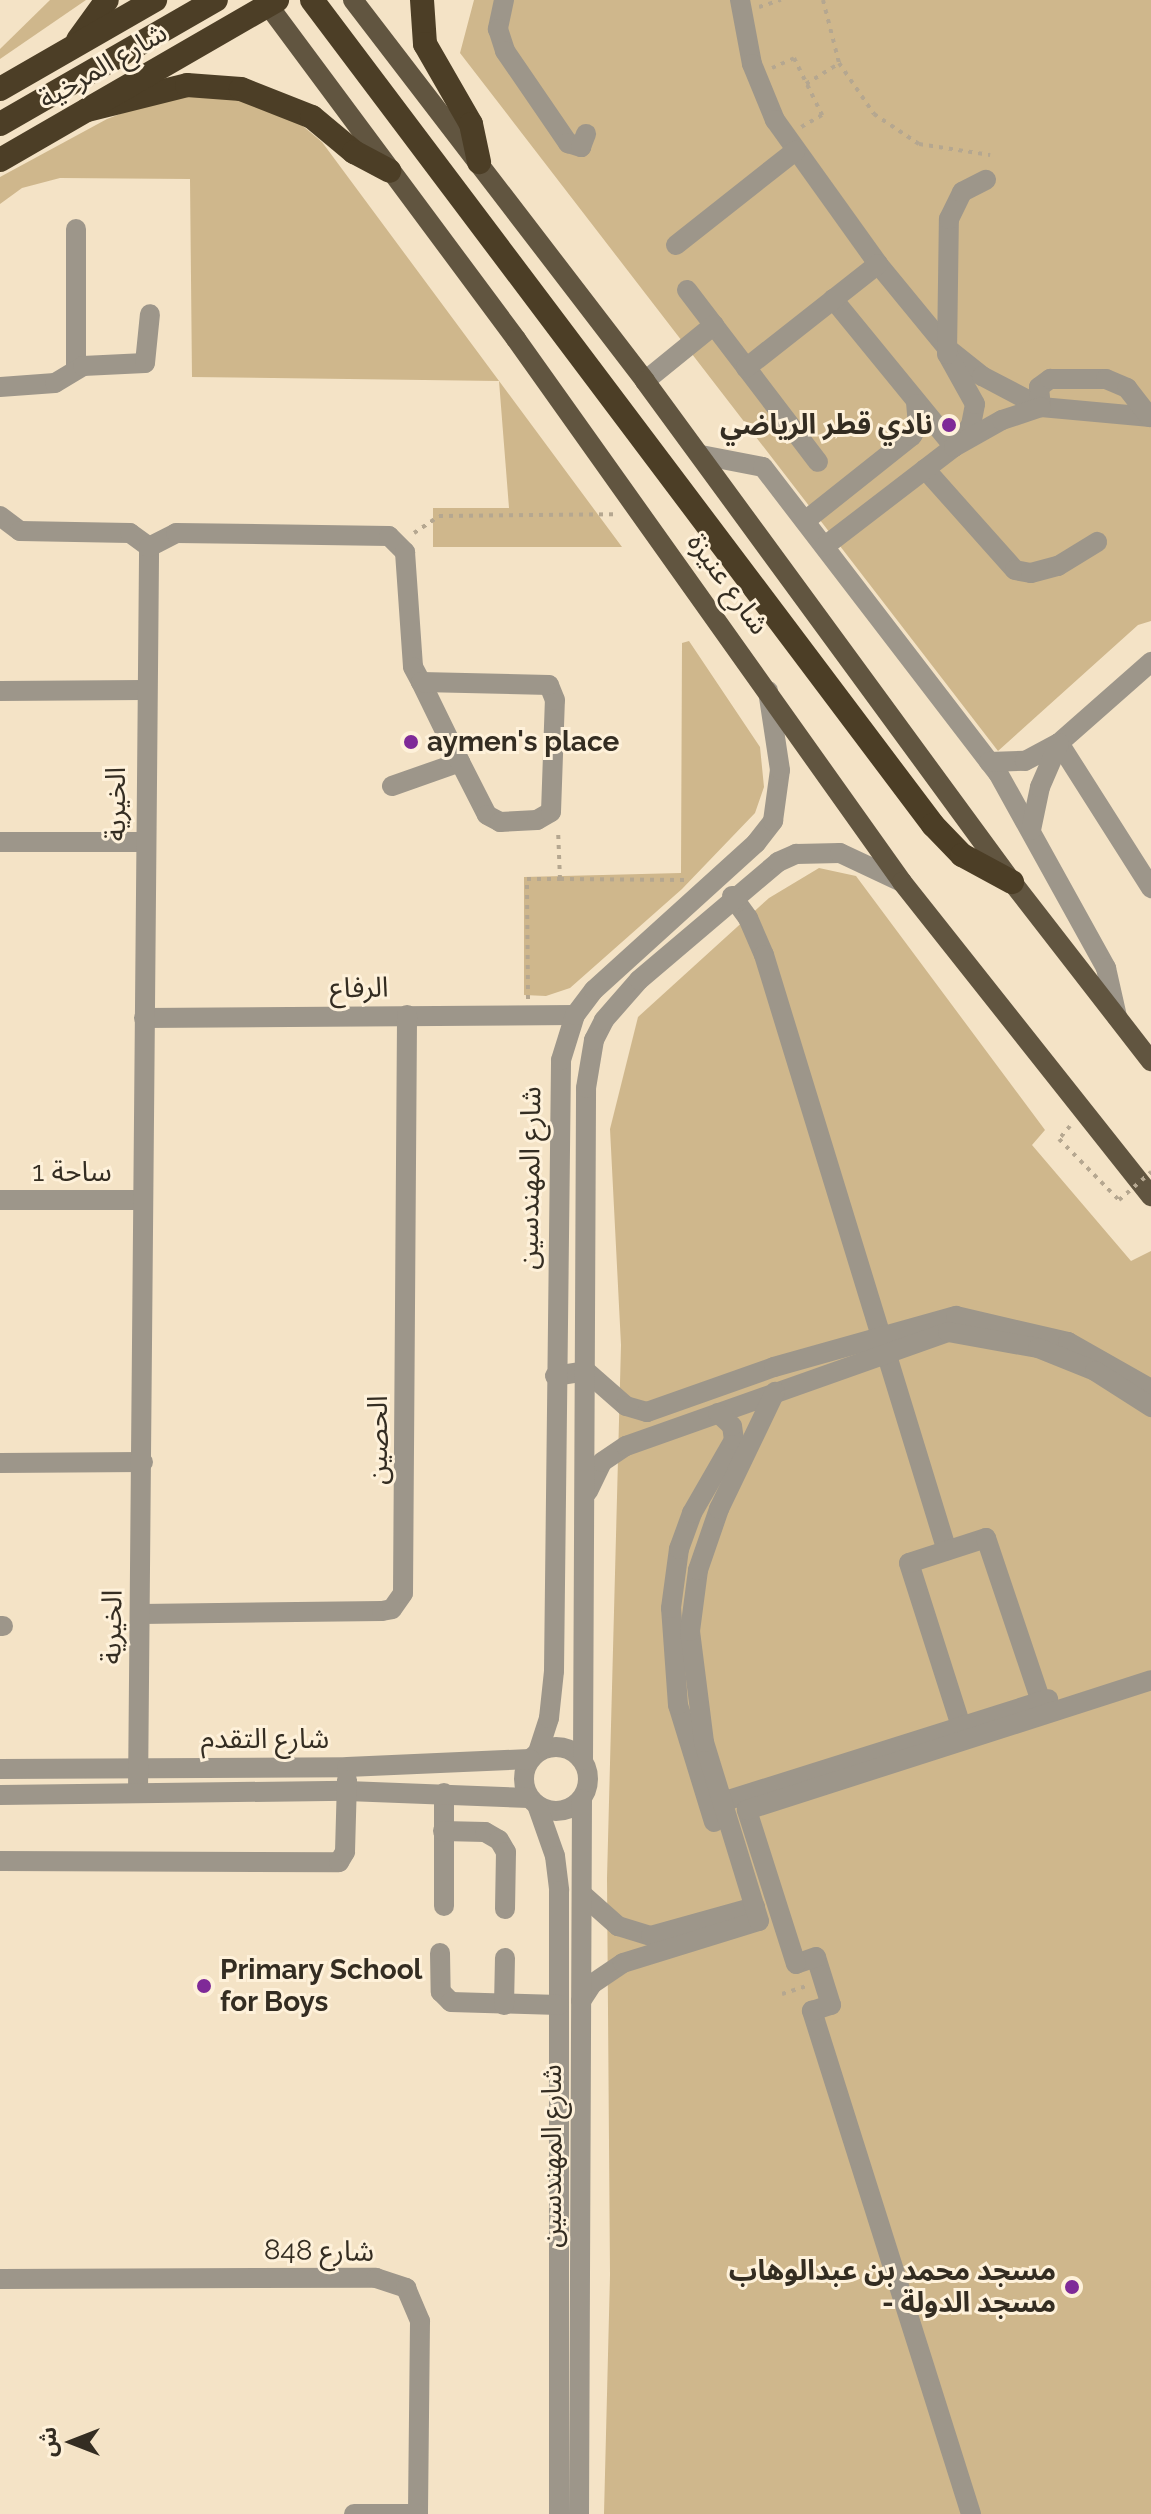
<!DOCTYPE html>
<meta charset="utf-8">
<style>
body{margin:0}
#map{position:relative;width:1151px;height:2514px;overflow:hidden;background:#f4e3c6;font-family:Raleway,"Noto Sans Arabic",sans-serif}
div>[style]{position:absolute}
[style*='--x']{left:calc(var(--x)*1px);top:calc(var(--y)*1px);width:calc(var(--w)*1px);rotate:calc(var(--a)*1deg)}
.green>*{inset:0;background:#cfb78c}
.path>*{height:4px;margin-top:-2px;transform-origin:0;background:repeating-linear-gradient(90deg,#b5a790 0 4px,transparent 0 10px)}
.minor>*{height:20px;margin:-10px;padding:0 10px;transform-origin:10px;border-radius:10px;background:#9d968a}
.minor>.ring{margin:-10px;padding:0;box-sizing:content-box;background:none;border:20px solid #9d968a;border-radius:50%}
.major>*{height:20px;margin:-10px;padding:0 10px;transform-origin:10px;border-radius:10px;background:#615540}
.highway>*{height:24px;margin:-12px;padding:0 12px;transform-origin:12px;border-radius:12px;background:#4c3e26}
.path-bridge>*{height:4px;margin-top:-2px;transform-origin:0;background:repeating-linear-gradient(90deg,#b5a790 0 4px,transparent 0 10px)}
.dots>*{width:22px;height:22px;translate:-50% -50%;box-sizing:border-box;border:4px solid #fef1da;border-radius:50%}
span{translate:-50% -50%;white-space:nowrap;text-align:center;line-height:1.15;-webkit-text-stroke:6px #fef1da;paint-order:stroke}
.street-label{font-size:28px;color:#342d22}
.poi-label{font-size:28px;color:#342d22;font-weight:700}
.right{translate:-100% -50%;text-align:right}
.left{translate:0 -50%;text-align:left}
.north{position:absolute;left:32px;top:2402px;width:80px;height:80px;-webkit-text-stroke:6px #fef1da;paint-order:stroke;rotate:270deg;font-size:22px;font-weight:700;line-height:32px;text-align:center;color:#342d22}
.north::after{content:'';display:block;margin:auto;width:28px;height:36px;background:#342d22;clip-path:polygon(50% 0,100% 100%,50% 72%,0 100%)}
</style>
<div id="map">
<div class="green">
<i style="clip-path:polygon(50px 0,86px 0,0 59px,0 49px)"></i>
<i style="clip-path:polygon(474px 0,1151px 0,1151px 621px,1138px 625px,998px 751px,460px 53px)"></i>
<i style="clip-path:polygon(169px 95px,256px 100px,291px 116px,322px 142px,622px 547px,433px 547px,433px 508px,509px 508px,499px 381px,192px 377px,190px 179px,60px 178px,22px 188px,0 204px,0 177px,107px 119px)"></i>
<i style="clip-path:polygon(689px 641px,760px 747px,764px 787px,755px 813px,682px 889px,570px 988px,546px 996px,524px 995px,524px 877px,681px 873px,682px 643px)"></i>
<i style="clip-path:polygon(819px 868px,856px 876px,1045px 1130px,1032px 1145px,1131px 1261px,1151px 1251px,1151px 2514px,604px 2514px,610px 2275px,607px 1878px,621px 1345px,610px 1129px,638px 1017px,769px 898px)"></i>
</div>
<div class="path">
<i style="--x:823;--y:0;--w:65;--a:75.7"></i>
<i style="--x:839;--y:63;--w:62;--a:55.5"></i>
<i style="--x:874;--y:114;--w:54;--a:33.7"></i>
<i style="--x:919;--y:144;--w:72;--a:8.8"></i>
<i style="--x:759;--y:7;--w:23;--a:-18"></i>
<i style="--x:772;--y:68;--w:24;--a:-24"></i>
<i style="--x:794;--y:58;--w:64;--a:63.8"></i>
<i style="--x:822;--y:115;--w:24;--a:150"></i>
<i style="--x:806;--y:84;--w:39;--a:-32"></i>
<i style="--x:414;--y:533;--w:30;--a:-34"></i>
<i style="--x:439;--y:516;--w:177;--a:-0.6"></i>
<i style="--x:560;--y:879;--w:125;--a:0.5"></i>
<i style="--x:528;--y:999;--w:120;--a:-90.5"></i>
<i style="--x:527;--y:879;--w:33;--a:0"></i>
<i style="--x:560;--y:879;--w:50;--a:-92.3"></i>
<i style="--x:1070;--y:1126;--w:17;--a:130"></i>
<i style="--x:1059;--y:1139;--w:86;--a:45.5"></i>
<i style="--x:782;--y:1994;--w:25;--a:-18"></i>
</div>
<div class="minor">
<i style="--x:504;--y:0;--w:30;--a:102"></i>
<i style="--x:498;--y:29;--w:23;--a:72"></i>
<i style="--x:505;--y:51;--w:112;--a:55.6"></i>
<i style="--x:568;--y:143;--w:14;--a:17"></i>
<i style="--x:581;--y:147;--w:14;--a:-69"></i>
<i style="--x:740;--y:0;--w:65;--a:79.4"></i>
<i style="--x:752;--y:64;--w:61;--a:67.7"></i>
<i style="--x:775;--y:120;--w:177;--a:54.4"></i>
<i style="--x:878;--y:264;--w:109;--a:50.6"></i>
<i style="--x:947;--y:348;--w:45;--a:38.7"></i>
<i style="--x:982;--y:376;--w:67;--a:27.7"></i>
<i style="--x:1041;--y:407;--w:110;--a:5.2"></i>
<i style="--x:76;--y:229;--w:140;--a:90"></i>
<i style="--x:676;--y:245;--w:152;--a:-38.3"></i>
<i style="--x:687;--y:290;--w:216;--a:52.7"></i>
<i style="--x:833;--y:299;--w:191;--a:50.7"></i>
<i style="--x:954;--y:447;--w:28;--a:-52"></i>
<i style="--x:971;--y:425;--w:21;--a:-79"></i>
<i style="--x:975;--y:404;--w:57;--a:-119.2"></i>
<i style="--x:947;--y:354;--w:135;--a:-89.2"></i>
<i style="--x:949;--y:219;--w:30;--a:-64"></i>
<i style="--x:962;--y:192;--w:27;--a:-27"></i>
<i style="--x:746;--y:368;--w:168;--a:-38.2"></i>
<i style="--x:645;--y:381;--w:89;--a:-39.1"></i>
<i style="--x:0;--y:387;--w:55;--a:-4.2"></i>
<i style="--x:55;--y:383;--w:33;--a:-31"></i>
<i style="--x:83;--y:366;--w:62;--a:-2.8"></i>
<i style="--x:145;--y:363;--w:49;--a:-84.2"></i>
<i style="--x:1041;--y:407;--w:20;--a:-96"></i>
<i style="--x:1039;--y:387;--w:14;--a:-36"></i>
<i style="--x:1050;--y:379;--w:56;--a:0"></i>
<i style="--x:1106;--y:379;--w:23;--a:23"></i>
<i style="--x:1127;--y:388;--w:37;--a:52"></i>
<i style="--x:701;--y:455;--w:63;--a:11"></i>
<i style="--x:763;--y:467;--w:386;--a:52.5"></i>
<i style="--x:998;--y:773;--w:223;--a:61"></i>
<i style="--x:1106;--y:968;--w:50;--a:77.3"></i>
<i style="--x:925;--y:469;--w:135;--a:48.3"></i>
<i style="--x:1015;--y:570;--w:16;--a:11"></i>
<i style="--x:1031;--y:573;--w:28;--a:-15"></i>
<i style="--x:1058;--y:566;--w:46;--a:-31.6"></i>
<i style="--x:0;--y:516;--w:25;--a:37"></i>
<i style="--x:20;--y:531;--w:110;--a:1"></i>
<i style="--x:130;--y:533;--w:24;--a:36"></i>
<i style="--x:805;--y:521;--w:137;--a:-38.5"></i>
<i style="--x:912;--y:436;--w:13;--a:-61"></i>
<i style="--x:918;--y:425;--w:21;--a:-95"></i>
<i style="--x:825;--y:546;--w:163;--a:-37.5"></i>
<i style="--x:954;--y:447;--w:55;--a:-29.4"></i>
<i style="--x:1002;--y:420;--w:41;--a:-18.4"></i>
<i style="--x:0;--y:691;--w:144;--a:-0.4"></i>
<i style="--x:1059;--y:743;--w:172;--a:57.6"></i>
<i style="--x:989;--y:762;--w:36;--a:-2"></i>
<i style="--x:1025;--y:761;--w:38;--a:-28"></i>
<i style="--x:1059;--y:743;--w:123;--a:-41.4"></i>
<i style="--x:392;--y:786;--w:72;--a:-19.4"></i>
<i style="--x:1031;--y:830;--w:44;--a:-78.2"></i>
<i style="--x:1040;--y:787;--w:48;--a:-66.6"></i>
<i style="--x:0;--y:842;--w:144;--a:0"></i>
<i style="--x:732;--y:896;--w:27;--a:54"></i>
<i style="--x:748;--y:918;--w:40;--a:66.6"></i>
<i style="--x:764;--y:955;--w:623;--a:72.93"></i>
<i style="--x:144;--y:1018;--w:431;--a:-0.4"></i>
<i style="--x:0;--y:1200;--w:143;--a:0"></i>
<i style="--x:555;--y:1376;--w:31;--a:-9"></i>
<i style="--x:586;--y:1371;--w:53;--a:41.2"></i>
<i style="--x:626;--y:1406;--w:22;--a:16"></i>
<i style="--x:647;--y:1412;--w:135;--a:-19.5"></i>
<i style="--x:774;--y:1367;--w:189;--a:-15.7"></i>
<i style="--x:956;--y:1316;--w:115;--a:13.1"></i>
<i style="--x:1068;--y:1342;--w:95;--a:29.5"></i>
<i style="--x:0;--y:1463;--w:143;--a:-0.4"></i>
<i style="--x:588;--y:1491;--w:32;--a:-64"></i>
<i style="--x:602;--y:1462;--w:29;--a:-34"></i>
<i style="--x:626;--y:1446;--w:342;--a:-19.5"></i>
<i style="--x:948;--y:1332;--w:91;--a:10.1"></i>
<i style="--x:1038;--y:1348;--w:61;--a:22"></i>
<i style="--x:1095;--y:1371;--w:67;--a:32.7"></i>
<i style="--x:141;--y:1614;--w:241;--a:-0.7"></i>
<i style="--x:382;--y:1611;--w:10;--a:-11"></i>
<i style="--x:392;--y:1609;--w:19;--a:-55"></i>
<i style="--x:403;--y:1593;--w:578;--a:-89.6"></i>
<i style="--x:0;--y:1626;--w:3;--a:0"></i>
<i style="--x:961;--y:1726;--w:171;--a:-107.7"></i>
<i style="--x:909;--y:1563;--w:81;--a:-18"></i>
<i style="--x:986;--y:1538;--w:172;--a:71.4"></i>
<i class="ring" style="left:524px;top:1747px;width:44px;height:44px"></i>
<i style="--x:538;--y:1752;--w:36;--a:-72"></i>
<i style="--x:549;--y:1718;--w:47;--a:-83.9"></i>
<i style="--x:554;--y:1671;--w:611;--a:-89.34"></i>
<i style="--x:561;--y:1060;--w:47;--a:-72.7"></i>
<i style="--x:575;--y:1015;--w:31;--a:-53"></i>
<i style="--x:594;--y:990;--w:219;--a:-42.2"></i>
<i style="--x:756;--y:843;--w:28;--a:-52"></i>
<i style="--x:773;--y:821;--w:51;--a:-82.2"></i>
<i style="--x:780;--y:770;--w:80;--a:-98.6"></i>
<i style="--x:583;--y:1760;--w:672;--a:-89.74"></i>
<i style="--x:586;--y:1088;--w:49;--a:-80.5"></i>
<i style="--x:594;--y:1040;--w:22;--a:-63"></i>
<i style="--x:604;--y:1020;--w:53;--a:-48.8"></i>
<i style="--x:639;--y:980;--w:182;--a:-40.3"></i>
<i style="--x:778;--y:862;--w:20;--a:-24"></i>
<i style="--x:796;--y:854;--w:44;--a:-1.3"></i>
<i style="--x:840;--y:853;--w:68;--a:25.1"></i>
<i style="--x:0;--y:1769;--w:347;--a:-0.3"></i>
<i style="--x:347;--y:1767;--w:183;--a:-2.5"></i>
<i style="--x:138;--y:1793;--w:1246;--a:-89.49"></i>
<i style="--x:149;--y:547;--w:30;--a:-27"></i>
<i style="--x:176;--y:533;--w:213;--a:0.8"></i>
<i style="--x:389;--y:536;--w:23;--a:45"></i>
<i style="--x:405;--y:552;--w:115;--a:86"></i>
<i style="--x:413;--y:667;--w:17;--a:62"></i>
<i style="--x:421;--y:682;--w:89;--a:64"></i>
<i style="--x:460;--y:762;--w:59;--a:63"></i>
<i style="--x:487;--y:815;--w:15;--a:28"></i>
<i style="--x:500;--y:822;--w:37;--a:-3"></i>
<i style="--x:537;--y:820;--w:16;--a:-30"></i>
<i style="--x:551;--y:812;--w:112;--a:-88"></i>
<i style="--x:555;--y:700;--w:16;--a:-112"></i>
<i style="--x:549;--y:685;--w:128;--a:-178.7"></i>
<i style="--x:444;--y:1793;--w:113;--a:90"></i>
<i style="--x:0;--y:1795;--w:347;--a:-0.7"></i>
<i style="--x:347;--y:1791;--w:182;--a:2.2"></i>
<i style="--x:722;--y:1802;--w:342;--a:-17.5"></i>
<i style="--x:537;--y:1805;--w:54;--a:70.6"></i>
<i style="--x:555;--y:1856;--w:35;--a:83"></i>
<i style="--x:559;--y:1891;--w:623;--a:90"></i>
<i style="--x:714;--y:1822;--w:122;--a:-107.1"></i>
<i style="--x:678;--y:1705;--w:97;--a:-94.1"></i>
<i style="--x:671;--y:1608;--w:60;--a:-82.3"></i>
<i style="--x:679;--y:1549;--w:38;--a:-70"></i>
<i style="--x:692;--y:1513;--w:84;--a:-60.1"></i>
<i style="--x:734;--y:1440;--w:14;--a:-98"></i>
<i style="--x:732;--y:1426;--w:19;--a:-137"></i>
<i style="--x:443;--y:1831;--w:42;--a:1.4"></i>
<i style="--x:485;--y:1832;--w:16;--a:30"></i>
<i style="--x:499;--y:1840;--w:14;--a:60"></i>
<i style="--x:506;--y:1852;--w:57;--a:91"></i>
<i style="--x:0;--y:1861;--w:339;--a:0.2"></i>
<i style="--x:339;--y:1862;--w:12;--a:-59"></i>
<i style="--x:345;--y:1852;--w:72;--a:-88.4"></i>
<i style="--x:583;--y:1895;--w:47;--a:41.5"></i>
<i style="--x:618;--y:1926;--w:34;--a:17"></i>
<i style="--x:651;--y:1936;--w:108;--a:-15.6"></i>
<i style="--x:440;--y:1953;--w:39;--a:89"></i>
<i style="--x:441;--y:1992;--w:14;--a:45"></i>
<i style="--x:451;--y:2002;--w:108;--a:1.6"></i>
<i style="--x:581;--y:2001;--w:20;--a:-57"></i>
<i style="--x:592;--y:1984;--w:37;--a:-34"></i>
<i style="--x:623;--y:1963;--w:142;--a:-17.2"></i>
<i style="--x:759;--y:1921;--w:187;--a:-107.1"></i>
<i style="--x:704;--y:1742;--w:112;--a:-97.2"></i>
<i style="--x:690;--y:1631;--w:62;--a:-82.5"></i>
<i style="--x:698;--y:1570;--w:65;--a:-71"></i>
<i style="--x:719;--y:1509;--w:130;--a:-64.4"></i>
<i style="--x:504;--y:2005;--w:47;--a:-88.8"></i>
<i style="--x:0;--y:2279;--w:376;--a:-0.2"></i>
<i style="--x:376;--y:2278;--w:32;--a:18"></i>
<i style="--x:406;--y:2288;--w:36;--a:67"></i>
<i style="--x:420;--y:2321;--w:193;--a:90.6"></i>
<i style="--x:354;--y:2514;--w:64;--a:0"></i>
<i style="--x:579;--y:2514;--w:715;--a:-89.76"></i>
<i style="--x:971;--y:2514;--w:528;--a:-107.54"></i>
<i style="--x:812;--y:2011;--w:20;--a:-18"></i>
<i style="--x:831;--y:2005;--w:50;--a:-107.4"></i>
<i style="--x:816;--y:1957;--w:21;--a:161"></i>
<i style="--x:796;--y:1964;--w:162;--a:-107.7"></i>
<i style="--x:747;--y:1810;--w:424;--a:-17.8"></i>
</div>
<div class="major">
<i style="--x:353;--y:0;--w:480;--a:52.5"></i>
<i style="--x:645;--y:381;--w:621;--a:53.78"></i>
<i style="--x:1012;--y:882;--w:227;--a:52.2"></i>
<i style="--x:268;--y:5;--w:416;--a:53.4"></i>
<i style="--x:516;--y:339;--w:666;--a:54.59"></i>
<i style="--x:902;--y:882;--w:401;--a:51.6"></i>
</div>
<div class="highway">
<i style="--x:312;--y:0;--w:1033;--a:53.03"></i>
<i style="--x:933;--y:825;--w:42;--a:46"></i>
<i style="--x:962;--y:855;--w:57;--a:28.4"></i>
<i style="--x:422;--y:0;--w:44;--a:86.1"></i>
<i style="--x:425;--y:44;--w:92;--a:60.1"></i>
<i style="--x:471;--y:124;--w:39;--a:78"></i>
<i style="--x:78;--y:40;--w:49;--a:-54.1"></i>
<i style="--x:0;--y:89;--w:179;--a:-29.9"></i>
<i style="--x:87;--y:110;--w:103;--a:-14"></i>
<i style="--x:187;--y:85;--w:54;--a:4.2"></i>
<i style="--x:241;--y:89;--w:76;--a:21.5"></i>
<i style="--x:312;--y:117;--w:55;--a:39.8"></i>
<i style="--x:354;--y:152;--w:40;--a:28"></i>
<i style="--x:0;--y:124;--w:249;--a:-29.9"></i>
<i style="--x:0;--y:160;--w:320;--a:-30"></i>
</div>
<div class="path-bridge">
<i style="--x:1119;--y:1200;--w:43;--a:-41.2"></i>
</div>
<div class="dots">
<i style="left:949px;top:425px;background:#7f2a98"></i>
<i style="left:411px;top:742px;background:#7f2a98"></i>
<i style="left:204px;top:1986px;background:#7f2a98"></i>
<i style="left:1072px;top:2287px;background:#7f2a98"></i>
</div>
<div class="street-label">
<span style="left:103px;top:66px;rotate:-30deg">شارع المرخية</span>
<span style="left:728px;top:584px;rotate:54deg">شارع عنيزة</span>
<span style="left:116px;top:804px;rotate:-90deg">الخيرية</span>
<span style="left:359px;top:988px;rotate:-1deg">الرفاع</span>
<span style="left:72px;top:1172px">ساحة 1</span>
<span style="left:530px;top:1178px;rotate:-89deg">شارع المهندسين</span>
<span style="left:378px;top:1440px;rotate:-90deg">الحصين</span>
<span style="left:112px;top:1627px;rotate:-89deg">الخيرية</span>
<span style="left:265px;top:1739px">شارع التقدم</span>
<span style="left:552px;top:2156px;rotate:-90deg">شارع المهندسين</span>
<span style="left:319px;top:2251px;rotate:1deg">شارع 848</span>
</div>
<div class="poi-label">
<span class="right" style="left:933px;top:425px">نادي قطر الرياضي</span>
<span class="left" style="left:427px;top:742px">aymen's place</span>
<span class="left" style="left:220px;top:1986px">Primary School<br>for Boys</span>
<span class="right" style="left:1056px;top:2287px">مسجد محمد بن عبدالوهاب<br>- مسجد الدولة</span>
</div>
<div class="north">ش</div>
</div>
